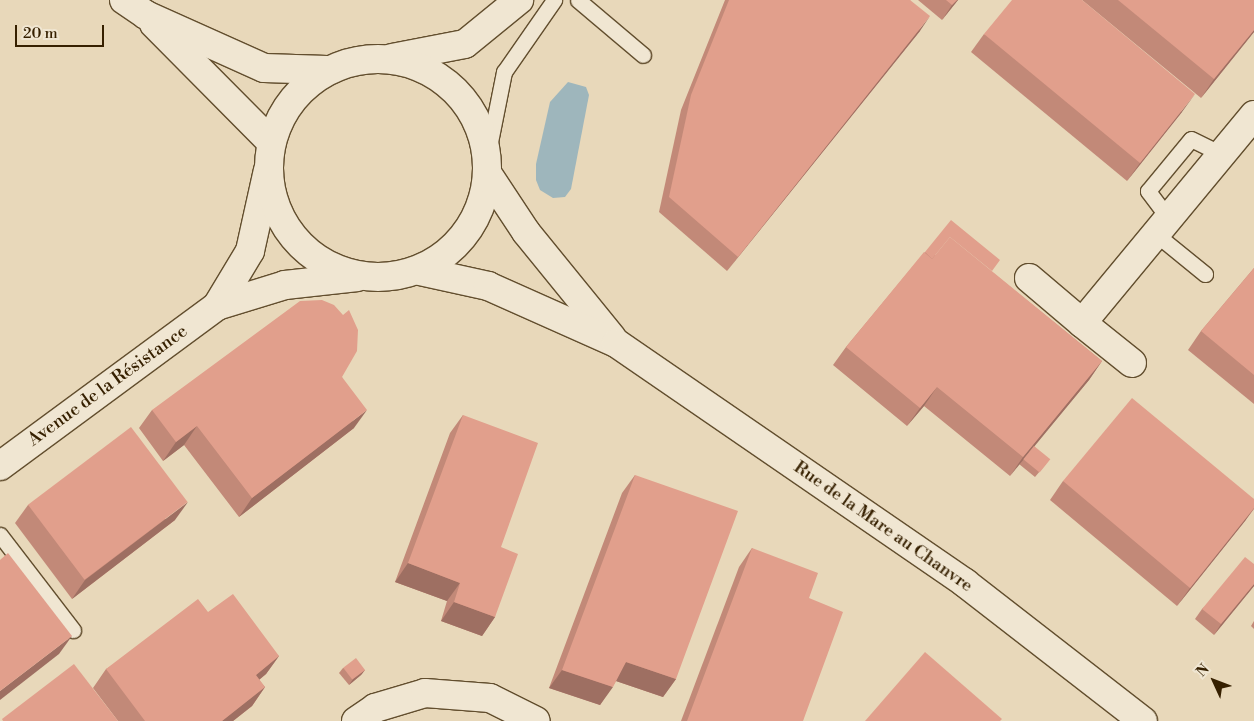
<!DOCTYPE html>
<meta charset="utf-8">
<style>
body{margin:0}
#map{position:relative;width:1254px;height:721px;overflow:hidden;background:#e8d8ba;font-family:"Libre Bodoni",serif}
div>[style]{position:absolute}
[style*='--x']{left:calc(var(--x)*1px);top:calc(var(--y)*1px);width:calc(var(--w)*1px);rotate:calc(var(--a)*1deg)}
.water>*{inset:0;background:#9eb6bc}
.roads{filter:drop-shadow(1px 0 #624e2e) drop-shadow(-1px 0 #624e2e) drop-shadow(0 1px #624e2e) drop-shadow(0 -1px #624e2e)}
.service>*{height:15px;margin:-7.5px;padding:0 7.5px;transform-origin:7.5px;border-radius:7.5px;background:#f0e6d2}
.minor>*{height:28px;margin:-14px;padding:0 14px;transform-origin:14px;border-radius:14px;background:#f0e6d2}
.tertiary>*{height:28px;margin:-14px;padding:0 14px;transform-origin:14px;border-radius:14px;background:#f0e6d2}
.tertiary>.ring{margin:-14px;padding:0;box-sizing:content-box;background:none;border:28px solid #f0e6d2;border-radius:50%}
.wall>*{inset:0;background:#c28978}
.shaded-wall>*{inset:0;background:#9e6f62}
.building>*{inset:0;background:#e19f8c;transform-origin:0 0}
span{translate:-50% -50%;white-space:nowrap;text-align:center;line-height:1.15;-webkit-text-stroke:4px #f0e6d2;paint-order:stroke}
.street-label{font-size:18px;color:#362000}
.north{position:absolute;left:1189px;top:656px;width:50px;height:50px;-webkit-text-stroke:4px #f0e6d2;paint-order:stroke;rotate:313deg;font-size:14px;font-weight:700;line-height:20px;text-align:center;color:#362000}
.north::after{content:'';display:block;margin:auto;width:18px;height:22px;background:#362000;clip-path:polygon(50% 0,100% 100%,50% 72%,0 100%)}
.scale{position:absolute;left:15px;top:25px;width:89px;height:22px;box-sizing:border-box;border:2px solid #362000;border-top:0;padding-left:6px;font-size:15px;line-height:18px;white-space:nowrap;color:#362000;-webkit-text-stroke:4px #f0e6d2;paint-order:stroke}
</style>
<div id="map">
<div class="water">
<i style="clip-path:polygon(568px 82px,586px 87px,589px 95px,571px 189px,565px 197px,553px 198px,540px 190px,536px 180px,536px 164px,550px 102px)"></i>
</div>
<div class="roads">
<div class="service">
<i style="--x:578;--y:0;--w:85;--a:40.2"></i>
<i style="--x:488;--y:152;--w:82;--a:-78.7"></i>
<i style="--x:504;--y:72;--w:88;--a:-55.2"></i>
<i style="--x:1169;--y:219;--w:35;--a:-127"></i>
<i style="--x:1148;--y:191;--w:67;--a:-50.4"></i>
<i style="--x:1191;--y:139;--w:34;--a:26"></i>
<i style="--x:1157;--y:235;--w:62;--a:39.1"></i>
<i style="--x:0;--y:535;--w:120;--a:52.5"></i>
</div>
<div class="minor">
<i style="--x:392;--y:58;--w:74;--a:-10.9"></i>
<i style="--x:465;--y:44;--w:70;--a:-39.2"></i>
<i style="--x:1029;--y:278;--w:70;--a:40.3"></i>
<i style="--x:1082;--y:323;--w:270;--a:-50.4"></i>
<i style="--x:217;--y:306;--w:64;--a:-59"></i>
<i style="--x:250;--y:251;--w:83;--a:-77.5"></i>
<i style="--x:1082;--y:323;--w:64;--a:38.7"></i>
<i style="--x:0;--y:466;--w:270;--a:-36.4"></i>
<i style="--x:217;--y:306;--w:71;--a:-17.2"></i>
<i style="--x:285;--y:285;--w:73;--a:-6.3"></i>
<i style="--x:356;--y:721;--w:23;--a:-34"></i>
<i style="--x:375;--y:708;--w:52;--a:-16.7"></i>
<i style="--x:425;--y:693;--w:65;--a:4.4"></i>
<i style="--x:490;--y:698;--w:51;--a:26.6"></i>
</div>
<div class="tertiary">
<i style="--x:124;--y:0;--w:27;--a:34"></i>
<i style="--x:146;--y:15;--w:129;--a:24.2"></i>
<i style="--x:264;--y:68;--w:63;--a:1.8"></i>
<i style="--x:154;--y:24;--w:166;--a:45.2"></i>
<i class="ring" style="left:269px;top:59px;width:190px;height:190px"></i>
<i style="--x:489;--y:176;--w:67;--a:56.5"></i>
<i style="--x:526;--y:232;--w:136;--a:50.9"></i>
<i style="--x:420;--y:271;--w:70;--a:12.4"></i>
<i style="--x:488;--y:286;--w:140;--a:24"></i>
<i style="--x:616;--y:343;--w:424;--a:34.5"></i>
<i style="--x:965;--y:583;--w:225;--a:37.8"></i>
</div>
</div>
<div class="wall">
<i style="clip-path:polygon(725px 0,910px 0,920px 31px,727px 271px,659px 212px,681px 110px)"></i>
<i style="clip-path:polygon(918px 0,958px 0,942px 20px)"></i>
<i style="clip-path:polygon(1082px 0,1254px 0,1254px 32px,1201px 98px)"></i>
<i style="clip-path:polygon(984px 34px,1182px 112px,1127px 181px,971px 52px)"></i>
<i style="clip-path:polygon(925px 252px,992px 272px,1102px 361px,1089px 380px,1034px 446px,1046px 464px,1035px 477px,1019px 464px,1010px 476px,924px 406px,907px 426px,833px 365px,846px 347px)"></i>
<i style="clip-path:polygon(1254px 268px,1254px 404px,1188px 350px,1201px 331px)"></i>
<i style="clip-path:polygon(342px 377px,354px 428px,239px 517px,184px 445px,163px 461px,139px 428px,152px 410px)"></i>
<i style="clip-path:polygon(463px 415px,501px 547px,495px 617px,482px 636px,441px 621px,447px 601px,395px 582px,450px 433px)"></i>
<i style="clip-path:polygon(635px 475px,676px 679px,663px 697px,616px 681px,600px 705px,549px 688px,622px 493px)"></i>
<i style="clip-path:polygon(1063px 481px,1254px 499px,1254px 509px,1245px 521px,1177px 606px,1050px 500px)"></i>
<i style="clip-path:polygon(28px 505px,175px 520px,72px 599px,15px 523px)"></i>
<i style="clip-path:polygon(752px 548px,809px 598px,803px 721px,681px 721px,739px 567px)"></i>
<i style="clip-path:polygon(1254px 564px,1254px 586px,1214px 635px,1195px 619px,1202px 609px)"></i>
<i style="clip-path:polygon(208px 612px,279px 656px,266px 674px,259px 680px,265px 687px,252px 706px,233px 721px,118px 721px,93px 688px,106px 669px)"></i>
<i style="clip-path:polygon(1254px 621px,1254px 629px,1251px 626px)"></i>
<i style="clip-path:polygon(343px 668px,365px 670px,361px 675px,349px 685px,339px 673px)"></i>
</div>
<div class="shaded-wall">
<i style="clip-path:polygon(957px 0,958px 0,942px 20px,952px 5px)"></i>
<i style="clip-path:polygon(930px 16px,920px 31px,727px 271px,738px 257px)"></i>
<i style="clip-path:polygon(1254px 30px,1254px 32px,1201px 98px,1214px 79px)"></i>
<i style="clip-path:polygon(1195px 94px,1182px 112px,1127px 181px,1140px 163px)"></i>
<i style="clip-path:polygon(1102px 361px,1089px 380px,1010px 476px,1023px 457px)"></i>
<i style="clip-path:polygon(937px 387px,924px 406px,907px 426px,920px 408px)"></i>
<i style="clip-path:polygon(367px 410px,354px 428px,239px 517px,252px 498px)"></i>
<i style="clip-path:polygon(197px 426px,184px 445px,163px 461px,176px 442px)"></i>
<i style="clip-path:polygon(188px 502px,175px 520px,72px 599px,85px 580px)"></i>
<i style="clip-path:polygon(1254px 508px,1245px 521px,1177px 606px,1190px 588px)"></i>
<i style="clip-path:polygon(408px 563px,460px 583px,447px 601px,395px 582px)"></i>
<i style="clip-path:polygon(1254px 584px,1254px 586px,1214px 635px,1221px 624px)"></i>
<i style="clip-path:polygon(454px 602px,495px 617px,482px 636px,441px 621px)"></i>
<i style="clip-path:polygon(72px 636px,59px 654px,0 700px,0 691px)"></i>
<i style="clip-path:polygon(279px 656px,266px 674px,243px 693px,256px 675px)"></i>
<i style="clip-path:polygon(626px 662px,676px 679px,663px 697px,613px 680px)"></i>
<i style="clip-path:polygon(365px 670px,361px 675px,349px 685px,353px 679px)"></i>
<i style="clip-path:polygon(562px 670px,613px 687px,600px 705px,549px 688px)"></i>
<i style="clip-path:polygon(265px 687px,252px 706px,233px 721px,222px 721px)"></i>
</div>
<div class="building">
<i style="clip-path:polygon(729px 0,910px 0,930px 16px,738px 257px,669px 197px,691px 95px)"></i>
<i style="clip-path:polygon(946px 0,957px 0,952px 5px)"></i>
<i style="clip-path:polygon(1012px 0,1082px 0,1195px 94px,1140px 163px,984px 34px)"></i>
<i style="clip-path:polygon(1118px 0,1254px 0,1254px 30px,1214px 79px)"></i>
<i style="clip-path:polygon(951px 220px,1000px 260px,992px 271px,950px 237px,932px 259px,925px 252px)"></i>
<i style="clip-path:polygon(950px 237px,1102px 361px,1023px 457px,937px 387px,920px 408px,846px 347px,924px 252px,932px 259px)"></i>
<i style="clip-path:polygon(1254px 268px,1254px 375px,1201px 331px)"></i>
<i style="clip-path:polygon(322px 300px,334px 305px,343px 315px,349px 310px,358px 330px,357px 351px,342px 377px,367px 410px,252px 498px,197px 426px,176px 442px,152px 410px,300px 301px)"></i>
<i style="clip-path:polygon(1132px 398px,1254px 499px,1254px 508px,1190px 588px,1063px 481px)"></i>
<i style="clip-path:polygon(463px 415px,538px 443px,501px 547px,518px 554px,495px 617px,454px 602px,460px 583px,408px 563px)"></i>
<i style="left:131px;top:427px;width:94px;height:129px;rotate:53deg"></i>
<i style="left:1034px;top:446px;width:21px;height:17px;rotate:39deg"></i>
<i style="clip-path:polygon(635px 475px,738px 511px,676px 679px,626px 662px,613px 687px,562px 670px)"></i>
<i style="clip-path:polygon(752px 548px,818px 573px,809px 598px,843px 612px,803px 721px,687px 721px)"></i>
<i style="clip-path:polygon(8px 553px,72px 636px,0 691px,0 560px)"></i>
<i style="clip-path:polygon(1245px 557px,1254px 564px,1254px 584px,1221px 624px,1202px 609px)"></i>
<i style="clip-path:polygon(233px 594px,279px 656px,256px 675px,265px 687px,222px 721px,145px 721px,106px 669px,198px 599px,208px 612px)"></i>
<i style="clip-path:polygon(925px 652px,1002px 719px,1000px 721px,865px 721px)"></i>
<i style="left:356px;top:658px;width:15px;height:16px;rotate:53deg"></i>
<i style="clip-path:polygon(74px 664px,118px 721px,3px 721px,2px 719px)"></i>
</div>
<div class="street-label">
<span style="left:108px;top:386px;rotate:-36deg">Avenue de la Résistance</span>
<span style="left:883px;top:527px;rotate:35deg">Rue de la Mare au Chanvre</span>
</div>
<div class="north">N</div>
<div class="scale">20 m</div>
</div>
